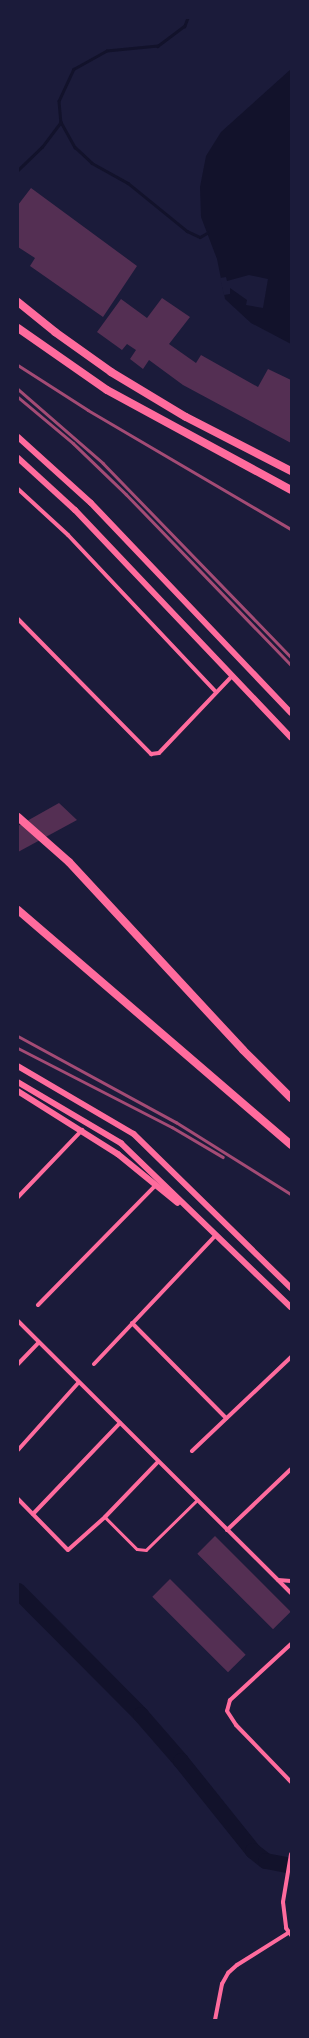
<!DOCTYPE html>
<style>
body{margin:0}
#map{position:relative;width:309px;height:2038px;overflow:hidden;background:#1b1b3a;font-family:"Sofia Sans Condensed",sans-serif}
div>[style]{position:absolute}
[style*='--x']{left:calc(var(--x)*1px);top:calc(var(--y)*1px);width:calc(var(--w)*1px);rotate:calc(var(--a)*1deg)}
.water>*{inset:0;background:#12122b}
.pier>*{inset:0;background:#1b1b3a}
.stream>*{height:2.5px;margin:-1.25px;padding:0 1.25px;transform-origin:1.25px;border-radius:1.25px;background:#12122b}
.river>*{height:16px;margin:-8px;padding:0 8px;transform-origin:8px;border-radius:8px;background:#12122b}
.building>*{inset:0;background:#542f53;transform-origin:0 0}
.service>*{height:2.5px;margin:-1.25px;padding:0 1.25px;transform-origin:1.25px;border-radius:1.25px;background:#ff6b9d}
.minor>*{height:4px;margin:-2px;padding:0 2px;transform-origin:2px;border-radius:2px;background:#ff6b9d}
.tertiary>*{height:5.5px;margin:-2.75px;padding:0 2.75px;transform-origin:2.75px;border-radius:2.75px;background:#ff6b9d}
.secondary>*{height:6px;margin:-3px;padding:0 3px;transform-origin:3px;border-radius:3px;background:#ff6b9d}
.motorway>*{height:8px;margin:-4px;padding:0 4px;transform-origin:4px;border-radius:4px;background:#ff6b9d}
.rail>*{height:2.5px;margin:-1.25px;padding:0 1.25px;transform-origin:1.25px;border-radius:1.25px;background:#a44b75}
span{translate:-50% -50%;white-space:nowrap;text-align:center;line-height:1.15;-webkit-text-stroke:4px #1b1b3a;paint-order:stroke}
.frame{position:absolute;inset:0;border:19px solid #1b1b3a;pointer-events:none}
</style>
<div id="map">
<div class="water">
<i style="clip-path:polygon(291px 69px,291px 344px,251px 323px,225px 299px,217px 259px,201px 217px,200px 187px,206px 156px,221px 132px)"></i>
</div>
<div class="pier">
<i style="clip-path:polygon(249px 275px,268px 279px,263px 308px,246px 305px,247px 300px,230px 288px,230px 294px,224px 295px,220px 278px,226px 277px,227px 281px)"></i>
</div>
<div class="stream">
<i style="--x:188;--y:18;--w:9;--a:111"></i>
<i style="--x:185;--y:26;--w:34;--a:143"></i>
<i style="--x:158;--y:46;--w:51;--a:174.4"></i>
<i style="--x:107;--y:51;--w:38;--a:151"></i>
<i style="--x:74;--y:69;--w:35;--a:115"></i>
<i style="--x:59;--y:101;--w:21;--a:85"></i>
<i style="--x:61;--y:122;--w:29;--a:61"></i>
<i style="--x:75;--y:147;--w:23;--a:43"></i>
<i style="--x:92;--y:163;--w:41;--a:29.1"></i>
<i style="--x:128;--y:183;--w:76;--a:39.1"></i>
<i style="--x:187;--y:231;--w:14;--a:25"></i>
<i style="--x:200;--y:237;--w:8;--a:-30"></i>
<i style="--x:18;--y:170;--w:33;--a:-44"></i>
<i style="--x:42;--y:147;--w:31;--a:-53"></i>
</div>
<div class="river">
<i style="--x:18;--y:1591;--w:175;--a:45.2"></i>
<i style="--x:141;--y:1715;--w:61;--a:49"></i>
<i style="--x:181;--y:1761;--w:115;--a:51.3"></i>
<i style="--x:253;--y:1851;--w:16;--a:38"></i>
<i style="--x:266;--y:1861;--w:25;--a:11"></i>
</div>
<div class="building">
<i style="clip-path:polygon(31px 188px,137px 266px,103px 317px,30px 266px,35px 258px,18px 247px,18px 205px)"></i>
<i style="clip-path:polygon(162px 298px,190px 317px,169px 344px,196px 363px,201px 355px,258px 387px,268px 369px,291px 380px,291px 443px,183px 385px,149px 360px,143px 369px,130px 359px,136px 350px,127px 344px,122px 350px,97px 332px,121px 299px,147px 318px)"></i>
<i style="clip-path:polygon(59px 803px,77px 820px,18px 852px,18px 826px)"></i>
<i style="left:215px;top:1536px;width:107px;height:25px;rotate:45deg"></i>
<i style="left:170px;top:1579px;width:107px;height:25px;rotate:45deg"></i>
</div>
<div class="service">
<i style="--x:105;--y:1517;--w:45;--a:45"></i>
<i style="--x:137;--y:1549;--w:9;--a:6"></i>
<i style="--x:146;--y:1550;--w:71;--a:-44.4"></i>
</div>
<div class="minor">
<i style="--x:18;--y:489;--w:68;--a:42.6"></i>
<i style="--x:68;--y:535;--w:216;--a:46.7"></i>
<i style="--x:18;--y:619;--w:190;--a:45.4"></i>
<i style="--x:151;--y:754;--w:8;--a:-7"></i>
<i style="--x:159;--y:753;--w:106;--a:-46.5"></i>
<i style="--x:18;--y:1197;--w:93;--a:-46.3"></i>
<i style="--x:38;--y:1305;--w:167;--a:-45.5"></i>
<i style="--x:18;--y:1321;--w:385;--a:44.9"></i>
<i style="--x:132;--y:1323;--w:134;--a:45.3"></i>
<i style="--x:18;--y:1364;--w:30;--a:-46"></i>
<i style="--x:94;--y:1364;--w:178;--a:-46.6"></i>
<i style="--x:18;--y:1450;--w:91;--a:-48.1"></i>
<i style="--x:192;--y:1451;--w:137;--a:-43.5"></i>
<i style="--x:18;--y:1499;--w:71;--a:45.6"></i>
<i style="--x:68;--y:1550;--w:50;--a:-41.7"></i>
<i style="--x:105;--y:1517;--w:76;--a:-46.1"></i>
<i style="--x:33;--y:1514;--w:126;--a:-46.3"></i>
<i style="--x:227;--y:1530;--w:88;--a:-43.6"></i>
<i style="--x:278;--y:1580;--w:13;--a:4"></i>
<i style="--x:291;--y:1644;--w:83;--a:137.4"></i>
<i style="--x:230;--y:1700;--w:11;--a:105"></i>
<i style="--x:227;--y:1711;--w:17;--a:57"></i>
<i style="--x:236;--y:1725;--w:79;--a:46"></i>
<i style="--x:291;--y:1854;--w:49;--a:99.5"></i>
<i style="--x:283;--y:1902;--w:26;--a:83"></i>
<i style="--x:286;--y:1928;--w:9;--a:54"></i>
<i style="--x:215;--y:2020;--w:37;--a:-79"></i>
<i style="--x:222;--y:1984;--w:13;--a:-61"></i>
<i style="--x:228;--y:1973;--w:12;--a:-42"></i>
<i style="--x:237;--y:1965;--w:60;--a:-32.1"></i>
</div>
<div class="tertiary">
<i style="--x:18;--y:1066;--w:134;--a:30.4"></i>
<i style="--x:134;--y:1134;--w:220;--a:44.4"></i>
<i style="--x:18;--y:1082;--w:120;--a:30.6"></i>
<i style="--x:121;--y:1143;--w:236;--a:44"></i>
<i style="--x:18;--y:1091;--w:118;--a:32.2"></i>
<i style="--x:118;--y:1154;--w:77;--a:39.2"></i>
</div>
<div class="secondary">
<i style="--x:18;--y:437;--w:98;--a:42.1"></i>
<i style="--x:91;--y:503;--w:290;--a:46.4"></i>
<i style="--x:18;--y:458;--w:77;--a:42.4"></i>
<i style="--x:75;--y:510;--w:314;--a:46.5"></i>
</div>
<div class="motorway">
<i style="--x:18;--y:302;--w:48;--a:39"></i>
<i style="--x:55;--y:332;--w:69;--a:35.5"></i>
<i style="--x:111;--y:372;--w:87;--a:31"></i>
<i style="--x:186;--y:417;--w:118;--a:27.2"></i>
<i style="--x:18;--y:328;--w:108;--a:34.9"></i>
<i style="--x:107;--y:390;--w:209;--a:28.5"></i>
<i style="--x:18;--y:817;--w:68;--a:41.4"></i>
<i style="--x:69;--y:862;--w:256;--a:47.2"></i>
<i style="--x:243;--y:1050;--w:68;--a:45"></i>
<i style="--x:18;--y:910;--w:360;--a:40.7"></i>
</div>
<div class="rail">
<i style="--x:18;--y:365;--w:83;--a:32.7"></i>
<i style="--x:88;--y:410;--w:235;--a:30.4"></i>
<i style="--x:18;--y:389;--w:113;--a:41"></i>
<i style="--x:103;--y:463;--w:270;--a:45.9"></i>
<i style="--x:18;--y:397;--w:72;--a:39.9"></i>
<i style="--x:73;--y:443;--w:74;--a:43.9"></i>
<i style="--x:126;--y:494;--w:238;--a:46"></i>
<i style="--x:18;--y:1036;--w:180;--a:28.6"></i>
<i style="--x:176;--y:1122;--w:136;--a:32.1"></i>
<i style="--x:18;--y:1048;--w:173;--a:27.2"></i>
<i style="--x:172;--y:1127;--w:59;--a:30.5"></i>
</div>
<div class="frame"></div>
</div>
